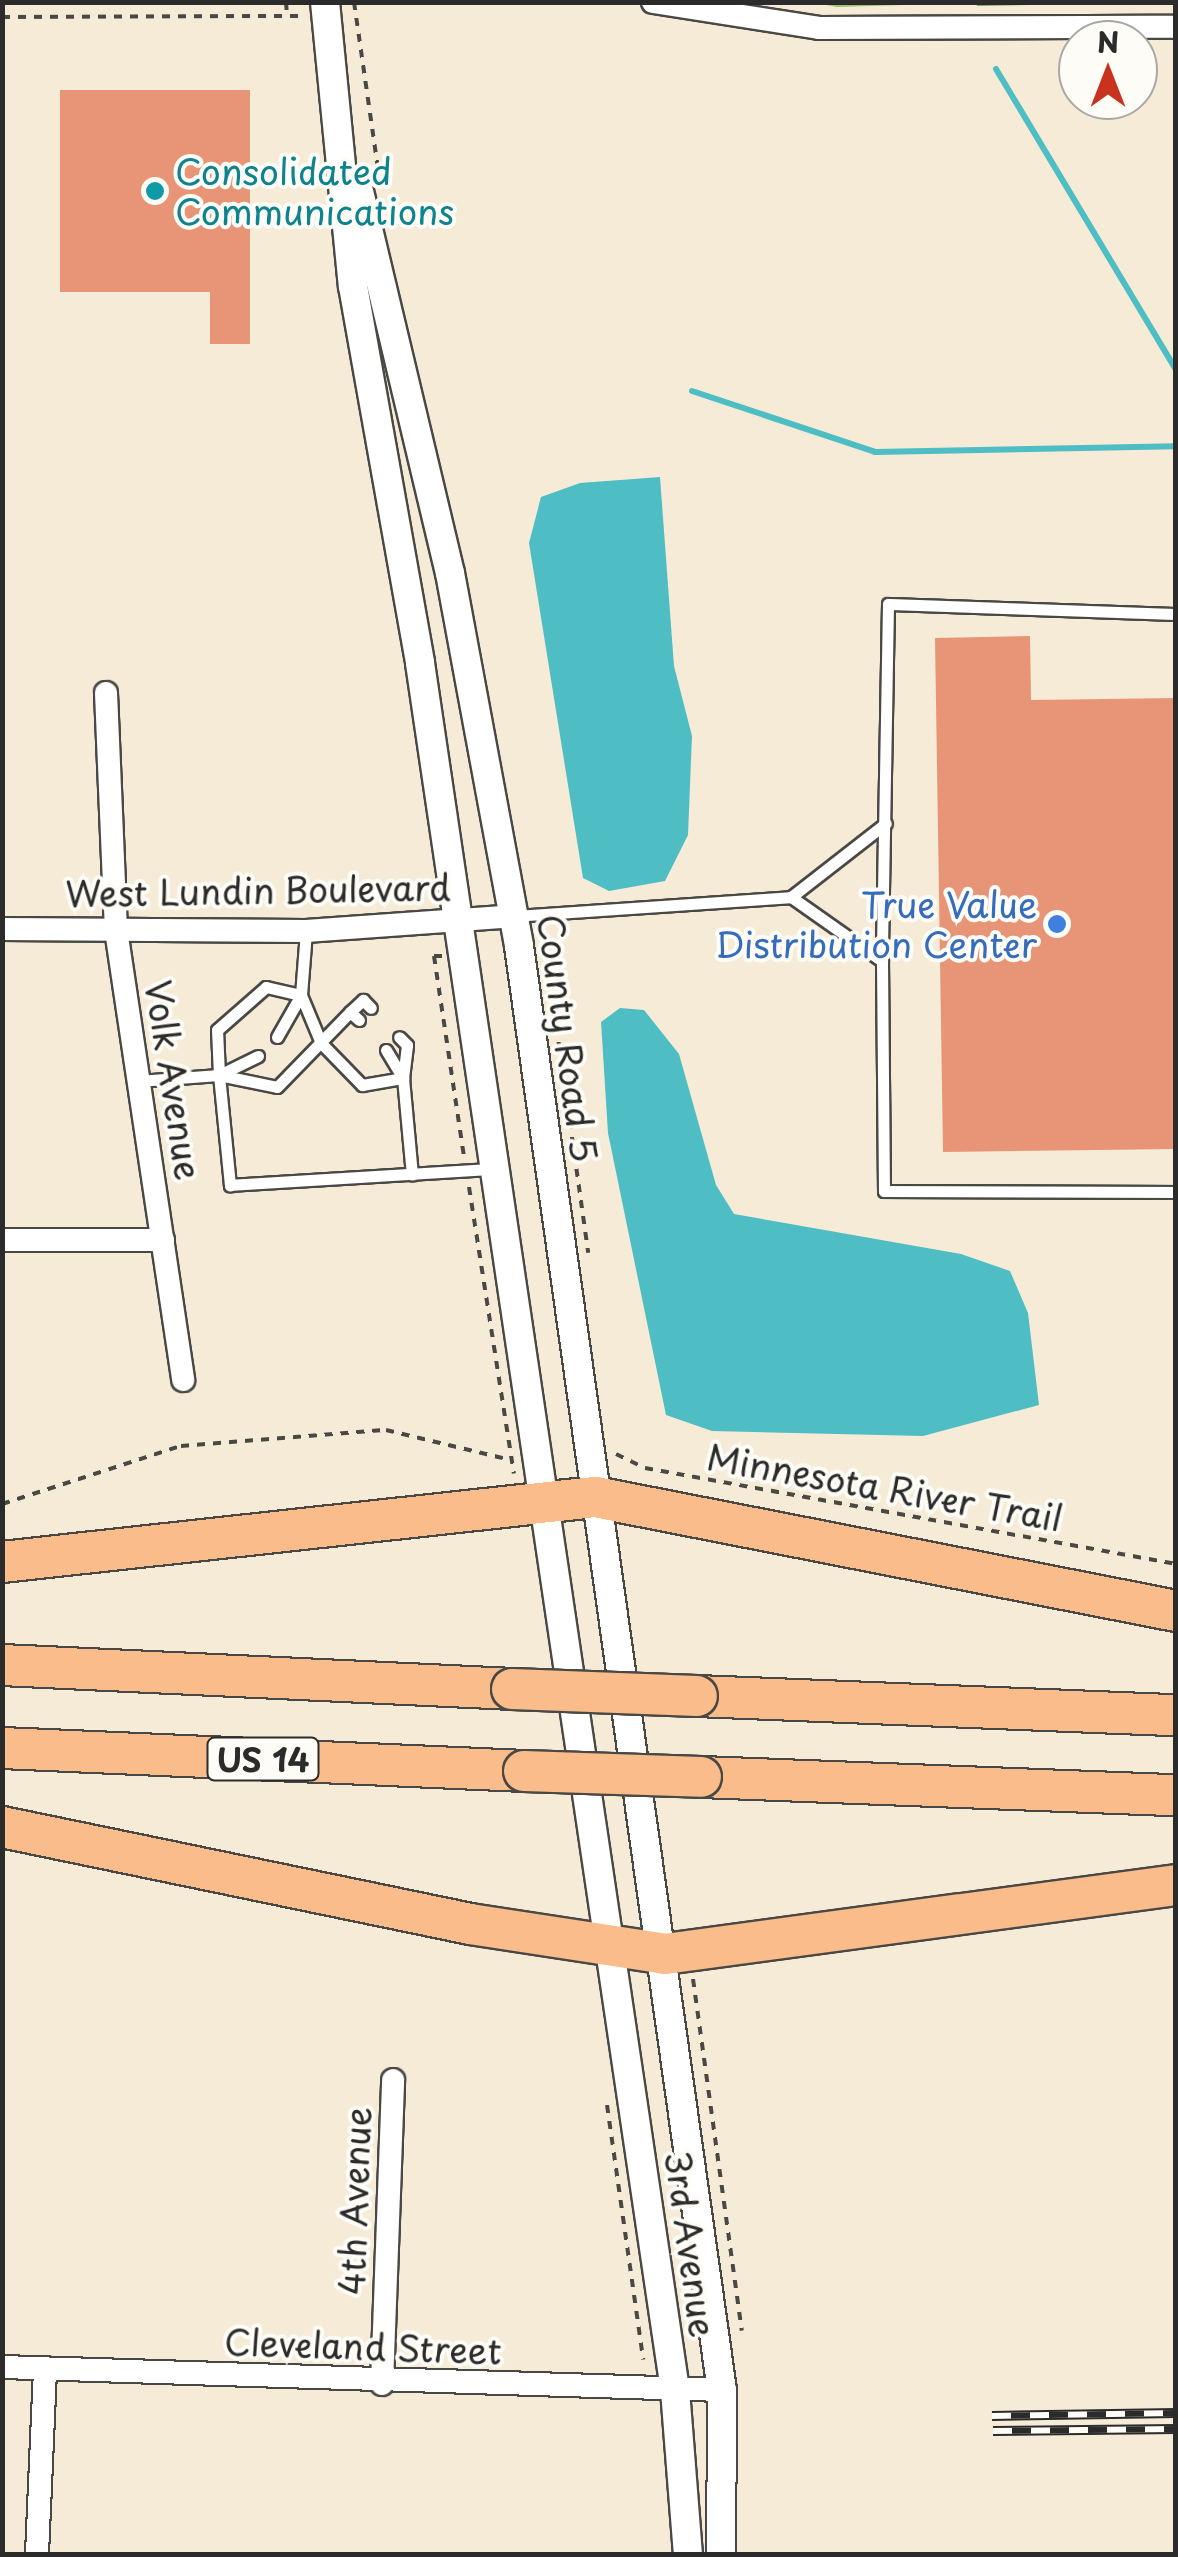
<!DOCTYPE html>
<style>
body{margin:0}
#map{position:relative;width:1178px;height:2557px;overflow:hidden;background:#f5ebd7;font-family:"Playpen Sans",sans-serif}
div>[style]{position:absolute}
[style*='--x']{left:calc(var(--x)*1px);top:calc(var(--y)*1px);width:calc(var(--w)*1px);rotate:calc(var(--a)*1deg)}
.green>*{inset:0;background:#a0c068}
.forest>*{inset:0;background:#80a65c}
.water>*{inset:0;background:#4fbdc4}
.stream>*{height:6px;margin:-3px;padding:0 3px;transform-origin:3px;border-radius:3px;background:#4fbdc4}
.building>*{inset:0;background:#e89577}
.path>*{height:4px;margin-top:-2px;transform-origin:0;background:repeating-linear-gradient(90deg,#494845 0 8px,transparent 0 16px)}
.roads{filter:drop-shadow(2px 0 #494845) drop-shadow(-2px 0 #494845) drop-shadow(0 2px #494845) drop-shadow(0 -2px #494845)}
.service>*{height:11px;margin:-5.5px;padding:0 5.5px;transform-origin:5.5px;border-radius:5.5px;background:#fff}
.minor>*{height:22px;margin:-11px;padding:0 11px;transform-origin:11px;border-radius:11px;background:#fff}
.tertiary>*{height:28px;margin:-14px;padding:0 14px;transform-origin:14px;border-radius:14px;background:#fff}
.motorway>*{height:40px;margin:-20px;padding:0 20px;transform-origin:20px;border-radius:20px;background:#f9bc8a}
.rail>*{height:10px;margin-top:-5px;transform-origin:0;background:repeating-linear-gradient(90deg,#fdfcf7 0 19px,#2b2b2b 0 38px);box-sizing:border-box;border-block:2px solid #2b2b2b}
.bridges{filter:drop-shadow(2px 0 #494845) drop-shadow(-2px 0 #494845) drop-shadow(0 2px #494845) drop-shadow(0 -2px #494845)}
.motorway-bridge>*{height:40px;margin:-20px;padding:0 20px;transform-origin:20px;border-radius:20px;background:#f9bc8a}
.dots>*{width:28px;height:28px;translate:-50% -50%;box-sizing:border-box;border:5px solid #fdfcf7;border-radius:50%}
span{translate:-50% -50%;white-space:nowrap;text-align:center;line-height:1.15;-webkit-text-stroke:8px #fdfcf7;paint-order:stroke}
.shield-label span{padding:2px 8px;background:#fdfcf7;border:2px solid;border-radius:8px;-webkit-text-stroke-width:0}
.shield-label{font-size:32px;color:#2b2b2b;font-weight:700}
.culture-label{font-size:35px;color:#0d838f}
.left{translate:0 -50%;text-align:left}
.street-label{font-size:35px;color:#2b2b2b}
.shop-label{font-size:35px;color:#366cbe}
.right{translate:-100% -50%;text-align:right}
.frame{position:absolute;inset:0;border:5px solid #2b2b2b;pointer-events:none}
.north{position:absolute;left:1058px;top:20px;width:100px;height:100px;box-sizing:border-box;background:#fdfcf7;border:2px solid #a9a8a5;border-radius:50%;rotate:0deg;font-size:28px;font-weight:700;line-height:40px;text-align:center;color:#2b2b2b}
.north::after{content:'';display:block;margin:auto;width:35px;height:45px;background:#c8321e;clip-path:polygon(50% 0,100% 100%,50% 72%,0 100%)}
</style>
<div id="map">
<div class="green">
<i style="clip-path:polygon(970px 3px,837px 7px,815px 3px,970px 2px)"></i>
</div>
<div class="forest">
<i style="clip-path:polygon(1175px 2px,977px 6px,976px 3px,976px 2px)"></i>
</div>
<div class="water">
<i style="clip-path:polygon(660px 477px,674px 666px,692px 736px,688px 835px,665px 881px,609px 891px,583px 878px,529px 543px,541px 497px,580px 483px)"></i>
<i style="clip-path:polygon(620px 1008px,644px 1010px,679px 1054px,716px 1185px,734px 1214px,961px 1254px,1010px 1271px,1028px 1313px,1039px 1405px,923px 1436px,712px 1431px,666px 1415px,608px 1133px,601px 1022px)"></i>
</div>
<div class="stream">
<i style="--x:996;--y:69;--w:351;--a:59.1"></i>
<i style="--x:692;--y:391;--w:193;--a:18.4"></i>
<i style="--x:875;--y:452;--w:301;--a:-1.1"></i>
</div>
<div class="building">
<i style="clip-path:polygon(60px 90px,250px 90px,250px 344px,210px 344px,210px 292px,60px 292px)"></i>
<i style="clip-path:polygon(1030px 636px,1031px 700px,1176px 698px,1176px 1149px,943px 1152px,935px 638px)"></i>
</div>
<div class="path">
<i style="--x:286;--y:2;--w:15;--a:86"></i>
<i style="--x:354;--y:2;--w:175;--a:81.8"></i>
<i style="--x:2;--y:17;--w:299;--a:-0.2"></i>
<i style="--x:543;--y:931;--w:325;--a:82"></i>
<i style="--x:442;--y:956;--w:8;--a:180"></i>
<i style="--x:434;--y:956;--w:203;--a:81.5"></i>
<i style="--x:469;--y:1187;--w:290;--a:81.1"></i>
<i style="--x:616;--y:1454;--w:32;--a:26"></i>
<i style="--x:645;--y:1468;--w:540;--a:10.25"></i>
<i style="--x:2;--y:1504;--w:188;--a:-18"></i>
<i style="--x:181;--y:1446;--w:206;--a:-4.5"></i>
<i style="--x:386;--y:1430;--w:124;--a:13.5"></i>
<i style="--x:693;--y:1979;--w:355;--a:82.1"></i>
<i style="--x:607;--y:2105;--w:257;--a:81.9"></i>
</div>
<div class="roads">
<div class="service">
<i style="--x:1176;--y:614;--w:288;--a:-178"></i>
<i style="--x:888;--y:604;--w:357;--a:91"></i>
<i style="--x:882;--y:961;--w:230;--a:89.5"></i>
<i style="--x:884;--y:1191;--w:292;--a:0.2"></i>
<i style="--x:791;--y:897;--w:120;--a:-37.9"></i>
<i style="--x:514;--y:916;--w:278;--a:-3.9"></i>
<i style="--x:791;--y:897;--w:111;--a:35.1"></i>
<i style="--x:350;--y:1012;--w:18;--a:-43"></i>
<i style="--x:363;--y:1000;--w:11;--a:45"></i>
<i style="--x:277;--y:1037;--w:48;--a:-60.3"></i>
<i style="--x:301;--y:995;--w:52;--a:67.4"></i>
<i style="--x:321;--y:1043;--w:59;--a:45.7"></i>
<i style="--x:362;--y:1085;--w:42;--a:-9.7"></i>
<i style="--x:403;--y:1078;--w:33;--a:-83"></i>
<i style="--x:407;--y:1045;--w:11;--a:-135"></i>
<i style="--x:386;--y:1050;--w:33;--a:59"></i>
<i style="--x:403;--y:1078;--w:97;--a:84.7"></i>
<i style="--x:258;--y:1056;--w:43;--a:154"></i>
<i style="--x:219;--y:1075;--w:59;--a:11.7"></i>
<i style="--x:277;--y:1087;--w:105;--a:-45.8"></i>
<i style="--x:350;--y:1012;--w:12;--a:42"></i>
<i style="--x:219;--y:1075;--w:45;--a:-92.5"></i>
<i style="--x:217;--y:1030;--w:65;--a:-41.3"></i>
<i style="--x:266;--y:987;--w:36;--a:13"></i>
<i style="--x:301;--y:995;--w:64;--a:-85.5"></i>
<i style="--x:138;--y:1081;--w:81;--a:-4.2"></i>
<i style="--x:219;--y:1075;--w:111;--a:84.3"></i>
<i style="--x:230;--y:1185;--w:263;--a:-3.5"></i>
</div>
<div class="minor">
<i style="--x:653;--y:2;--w:168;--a:8.9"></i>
<i style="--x:819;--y:28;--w:357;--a:-0.2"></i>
<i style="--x:106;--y:693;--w:237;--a:87.6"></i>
<i style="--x:116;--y:930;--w:455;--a:81.5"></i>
<i style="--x:2;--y:929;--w:304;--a:0.4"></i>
<i style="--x:306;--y:931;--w:209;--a:-4.1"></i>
<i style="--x:2;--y:1240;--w:161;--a:0"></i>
<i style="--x:2;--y:2367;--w:720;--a:1.83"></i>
<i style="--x:382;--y:2384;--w:304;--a:-87.9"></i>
<i style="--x:37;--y:2554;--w:186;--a:-87.5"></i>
</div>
<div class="tertiary">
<i style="--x:325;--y:2;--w:285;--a:84.4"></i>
<i style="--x:353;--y:286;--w:383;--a:79.9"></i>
<i style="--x:420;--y:663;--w:1746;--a:81.6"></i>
<i style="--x:675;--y:2390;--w:165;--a:85.5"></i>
<i style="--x:358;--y:187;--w:397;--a:76.6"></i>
<i style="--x:450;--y:573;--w:379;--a:79.5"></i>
<i style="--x:519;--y:946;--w:1458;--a:82"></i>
<i style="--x:722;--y:2390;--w:164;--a:90.3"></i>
</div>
<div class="motorway">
<i style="--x:2;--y:1562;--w:597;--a:-6.26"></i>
<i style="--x:595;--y:1497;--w:592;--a:11.1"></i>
<i style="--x:2;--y:1665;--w:511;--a:2.69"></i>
<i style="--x:697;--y:1696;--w:479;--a:2.3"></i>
<i style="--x:2;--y:1748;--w:523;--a:2.52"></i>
<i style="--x:701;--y:1777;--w:475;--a:2.2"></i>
<i style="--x:2;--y:1827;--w:478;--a:11.7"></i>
<i style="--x:470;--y:1924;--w:197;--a:8.7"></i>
<i style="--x:665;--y:1954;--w:516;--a:-7.69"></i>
</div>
</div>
<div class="rail">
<i style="--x:992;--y:2416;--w:184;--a:-0.9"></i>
<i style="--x:993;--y:2431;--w:183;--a:-0.6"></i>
</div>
<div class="bridges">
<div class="motorway-bridge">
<i style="--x:512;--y:1689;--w:185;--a:2.2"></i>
<i style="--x:524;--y:1771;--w:177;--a:1.9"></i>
</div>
</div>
<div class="dots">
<i style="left:155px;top:191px;background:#0f9aa8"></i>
<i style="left:1057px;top:924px;background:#3f7fe0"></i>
</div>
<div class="shield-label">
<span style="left:263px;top:1759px">US 14</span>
</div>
<div class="culture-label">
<span class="left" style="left:175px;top:191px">Consolidated<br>Communications</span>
</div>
<div class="street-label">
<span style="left:258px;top:890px;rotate:-1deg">West Lundin Boulevard</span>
<span style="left:568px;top:1038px;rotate:82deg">County Road 5</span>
<span style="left:174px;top:1080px;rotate:81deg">Volk Avenue</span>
<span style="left:885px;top:1487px;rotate:10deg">Minnesota River Trail</span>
<span style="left:354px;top:2201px;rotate:-88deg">4th Avenue</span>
<span style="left:691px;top:2244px;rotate:82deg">3rd Avenue</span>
<span style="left:363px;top:2346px;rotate:2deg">Cleveland Street</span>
</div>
<div class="shop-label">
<span class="right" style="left:1037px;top:924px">True Value<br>Distribution Center</span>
</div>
<div class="frame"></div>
<div class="north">N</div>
</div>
